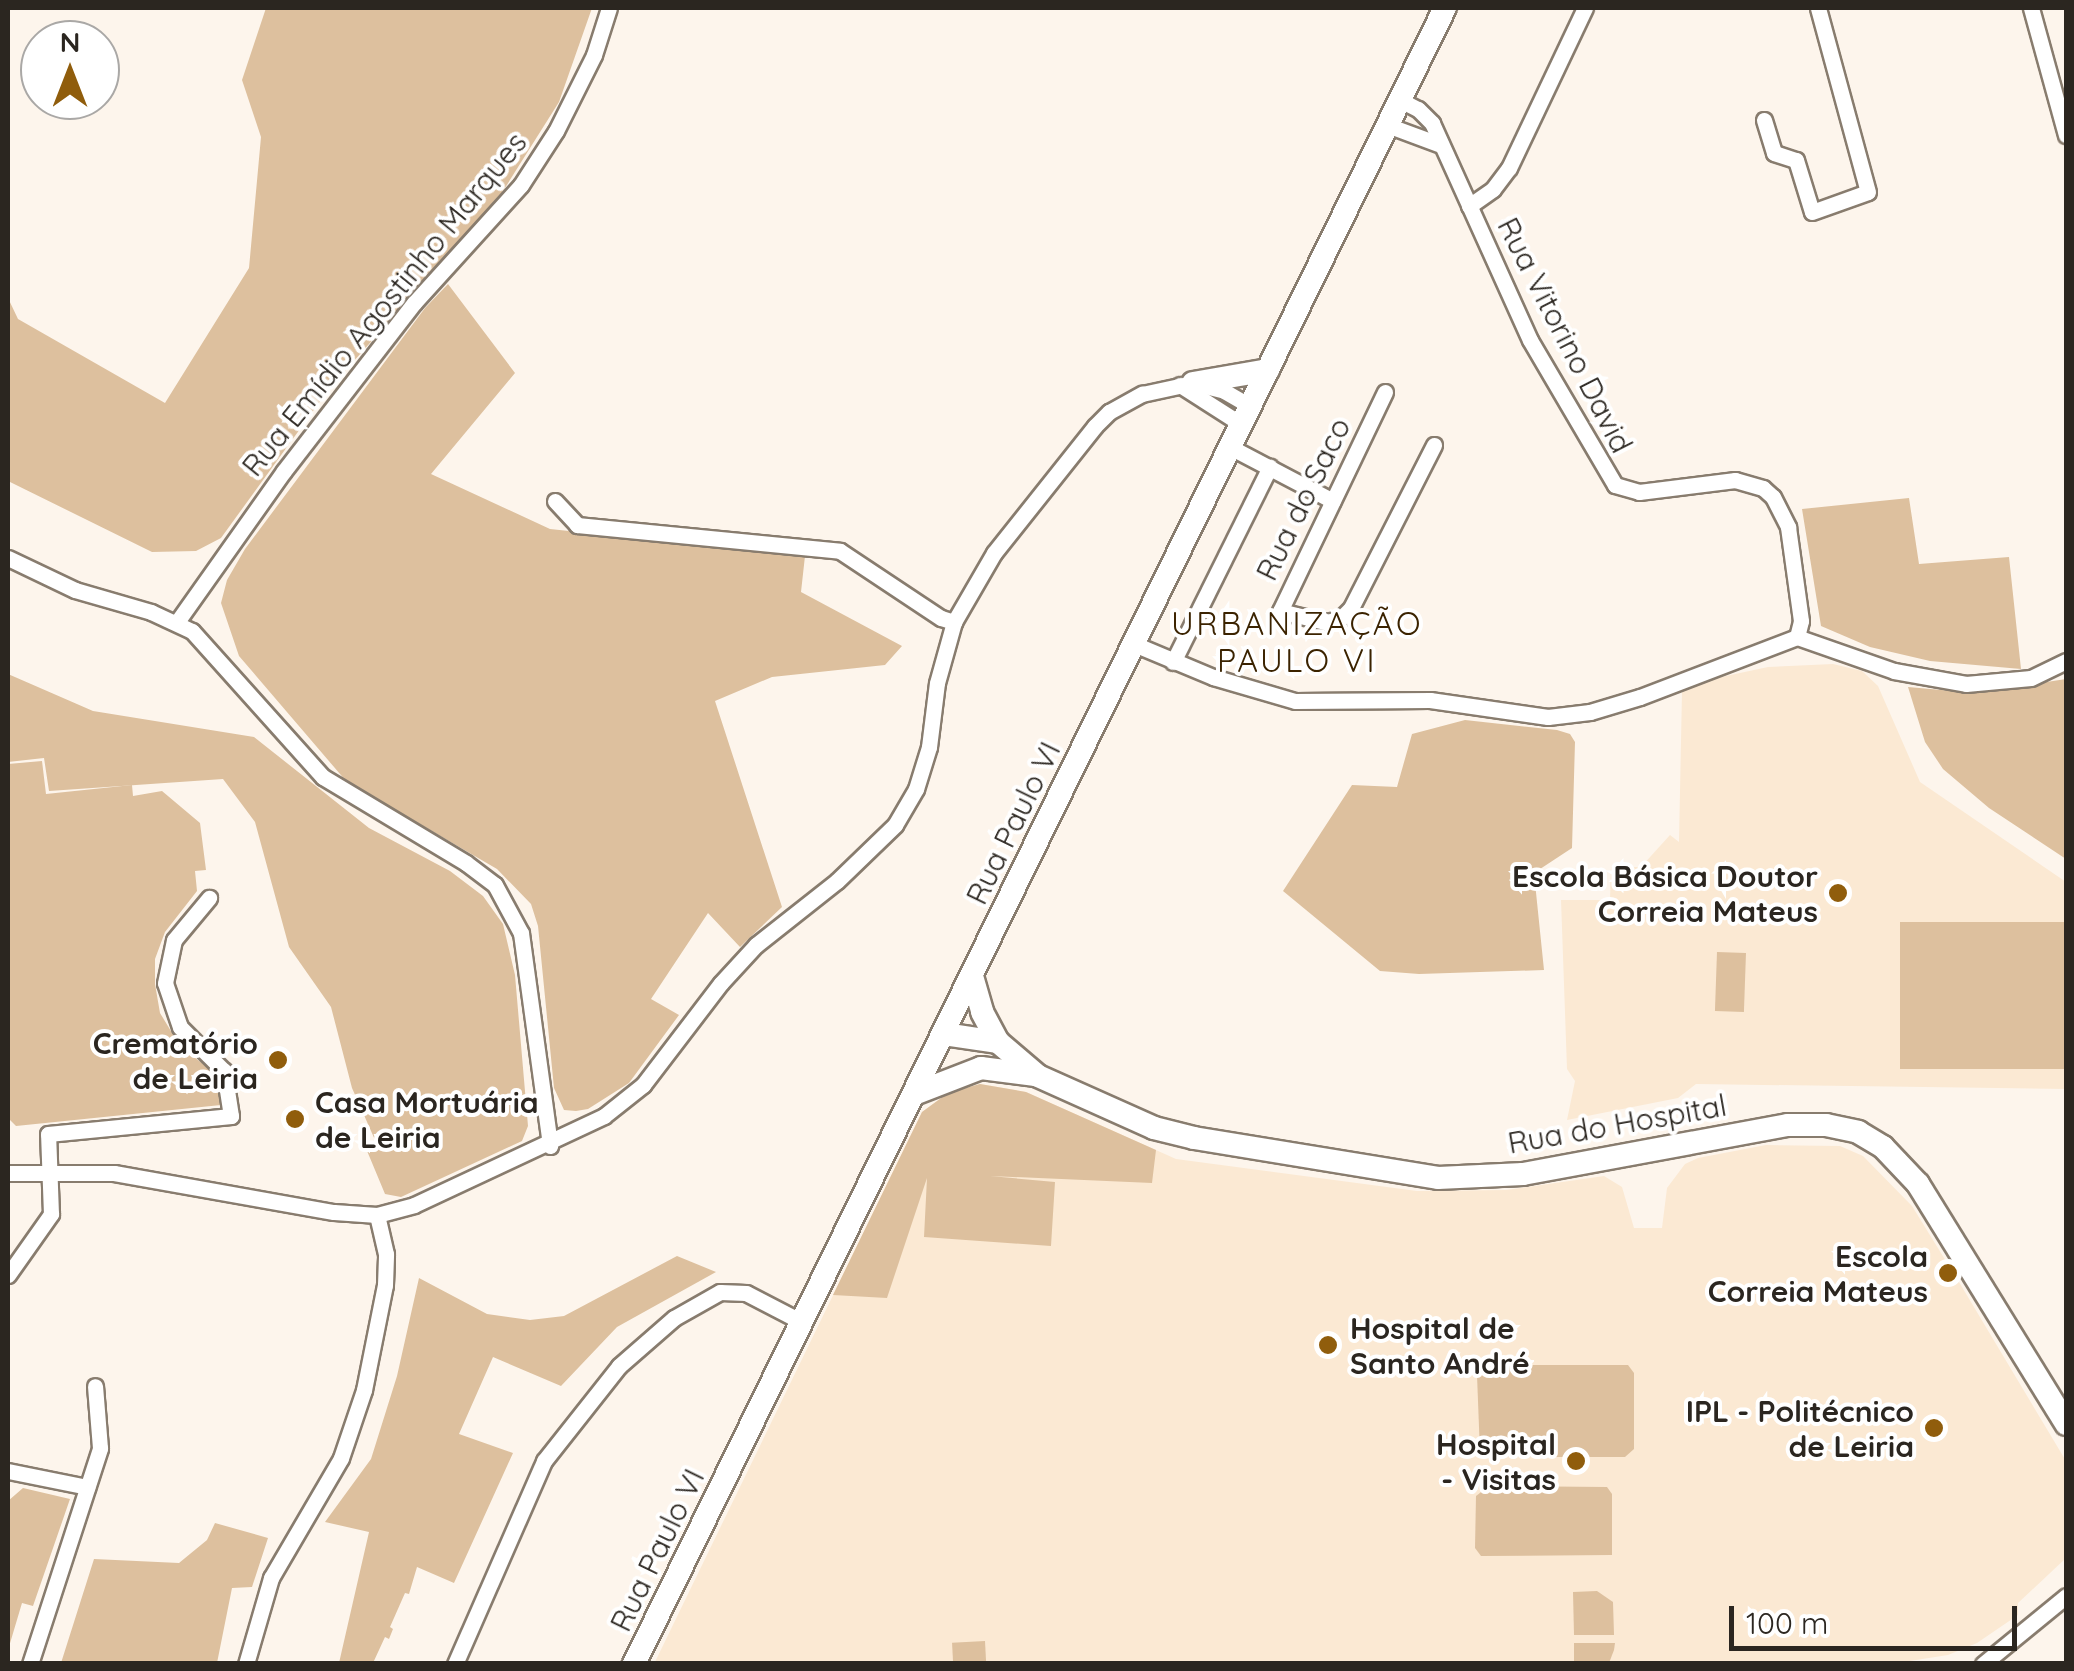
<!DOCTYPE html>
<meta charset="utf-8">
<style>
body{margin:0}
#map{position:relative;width:2074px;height:1671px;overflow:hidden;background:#fdf5ec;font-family:Quicksand,sans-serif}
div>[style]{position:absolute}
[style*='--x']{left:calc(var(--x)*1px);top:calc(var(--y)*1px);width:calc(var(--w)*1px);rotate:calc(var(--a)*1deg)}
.built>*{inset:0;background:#fbe9d3}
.green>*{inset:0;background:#ddc09e;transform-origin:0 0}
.roads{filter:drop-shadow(2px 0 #887c6e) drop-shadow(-2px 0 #887c6e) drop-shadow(0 2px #887c6e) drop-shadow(0 -2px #887c6e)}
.minor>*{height:15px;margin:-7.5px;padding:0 7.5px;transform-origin:7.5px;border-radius:7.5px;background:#fff}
.secondary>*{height:22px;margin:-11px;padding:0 11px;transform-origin:11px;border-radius:11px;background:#fff}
.dots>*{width:28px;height:28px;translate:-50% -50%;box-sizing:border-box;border:5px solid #fff;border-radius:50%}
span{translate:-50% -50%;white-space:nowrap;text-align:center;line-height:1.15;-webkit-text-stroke:8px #fff;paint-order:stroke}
.street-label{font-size:30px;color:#2b2620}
.poi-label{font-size:30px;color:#2b2620;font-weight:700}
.right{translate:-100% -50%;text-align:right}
.left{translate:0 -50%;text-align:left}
.neighbourhood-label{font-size:32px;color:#3b2300;letter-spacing:2.5px}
.frame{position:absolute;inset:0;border:10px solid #2b2620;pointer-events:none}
.north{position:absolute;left:20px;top:20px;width:100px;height:100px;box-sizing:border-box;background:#fff;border:2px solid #aaa8a6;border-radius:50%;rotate:0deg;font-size:28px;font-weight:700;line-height:40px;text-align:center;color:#2b2620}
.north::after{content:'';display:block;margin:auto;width:35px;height:45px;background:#905d0c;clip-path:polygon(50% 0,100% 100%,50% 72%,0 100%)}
.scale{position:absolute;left:1729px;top:1606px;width:288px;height:45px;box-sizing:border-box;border:5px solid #2b2620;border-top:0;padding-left:12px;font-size:30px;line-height:35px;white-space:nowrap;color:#2b2620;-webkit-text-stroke:8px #fff;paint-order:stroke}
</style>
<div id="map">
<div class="built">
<i style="clip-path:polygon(1833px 664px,1862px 671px,1878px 686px,1920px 782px,2066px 882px,2066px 1089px,1696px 1084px,1678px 1098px,1567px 1120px,1575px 1081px,1567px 1069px,1561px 900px,1610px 900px,1611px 867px,1641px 867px,1670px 835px,1679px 842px,1682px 691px,1712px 679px,1768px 667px)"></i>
<i style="clip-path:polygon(980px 1084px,1026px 1092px,1176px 1159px,1417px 1191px,1506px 1190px,1604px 1176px,1622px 1187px,1634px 1228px,1662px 1228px,1667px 1188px,1685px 1164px,1698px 1158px,1766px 1145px,1840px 1146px,1863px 1156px,1912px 1206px,1949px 1266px,1941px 1271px,1948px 1282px,1956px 1277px,2066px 1461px,2066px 1558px,2018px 1603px,2018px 1615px,1977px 1643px,1948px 1655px,1897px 1663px,654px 1664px,922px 1112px,948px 1093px)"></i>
</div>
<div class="green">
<i style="clip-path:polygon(266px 8px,592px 8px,559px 102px,498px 199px,329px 389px,221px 538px,196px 551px,152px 552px,8px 481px,8px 298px,18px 319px,165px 403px,249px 268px,261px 137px,242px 80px)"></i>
<i style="clip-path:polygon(448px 284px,515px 373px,431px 474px,550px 529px,805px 556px,801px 592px,902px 646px,885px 665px,772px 677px,715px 701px,782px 907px,740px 947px,708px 913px,651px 999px,679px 1015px,629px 1083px,588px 1109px,576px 1111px,564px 1110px,554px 1088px,538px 926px,531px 904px,497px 869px,346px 781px,239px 656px,221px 603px,227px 580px,245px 549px,425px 308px)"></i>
<i style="clip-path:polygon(1909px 498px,1919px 564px,2009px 557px,2021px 669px,1930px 661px,1870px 647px,1821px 626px,1802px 509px)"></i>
<i style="clip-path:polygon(8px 674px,93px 711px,254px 737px,369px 828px,450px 871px,483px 896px,503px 924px,515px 975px,528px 1126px,522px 1141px,401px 1197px,385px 1194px,365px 1146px,375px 1140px,352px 1088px,331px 1007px,289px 947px,255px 822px,223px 779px,49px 791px,44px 758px,8px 762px)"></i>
<i style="clip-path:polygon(2066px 679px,2066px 859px,1989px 808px,1943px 769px,1925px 742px,1908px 687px,1975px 693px)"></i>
<i style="clip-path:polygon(1465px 720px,1557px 730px,1570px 734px,1575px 742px,1572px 848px,1534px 873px,1544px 970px,1419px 974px,1380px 971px,1283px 891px,1352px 785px,1397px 787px,1412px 734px)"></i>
<i style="clip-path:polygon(42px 761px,46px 794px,132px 785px,133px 796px,162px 791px,200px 823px,206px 870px,195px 871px,197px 891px,165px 932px,155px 959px,155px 984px,160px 1013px,180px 1046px,217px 1075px,221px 1105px,16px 1126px,8px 1118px,8px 764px)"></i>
<i style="left:1900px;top:922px;width:166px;height:147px"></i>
<i style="left:1717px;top:952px;width:29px;height:59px;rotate:2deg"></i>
<i style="clip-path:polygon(980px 1084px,1026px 1092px,1156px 1150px,1152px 1183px,990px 1176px,1055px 1182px,1051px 1246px,924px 1237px,927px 1178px,887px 1298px,833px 1295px,922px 1112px,948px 1093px)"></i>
<i style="clip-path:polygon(677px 1256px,716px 1272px,617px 1327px,561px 1386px,493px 1357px,459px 1434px,513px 1453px,454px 1583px,417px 1567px,409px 1594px,405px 1593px,390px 1627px,393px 1629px,389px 1639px,385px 1637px,373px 1663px,339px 1663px,369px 1532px,325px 1522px,371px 1459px,397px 1376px,419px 1278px,487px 1314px,530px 1320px,564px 1316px)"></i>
<i style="clip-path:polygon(1493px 1365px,1628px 1365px,1634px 1373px,1634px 1449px,1625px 1457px,1490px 1457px,1480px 1453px,1477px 1375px)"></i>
<i style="clip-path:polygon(1489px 1486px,1607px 1487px,1612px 1494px,1612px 1555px,1481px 1556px,1475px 1548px,1476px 1496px)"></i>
<i style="clip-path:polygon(23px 1488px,70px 1499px,33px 1606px,22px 1603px,8px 1650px,8px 1501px)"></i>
<i style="clip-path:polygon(215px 1523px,268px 1538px,252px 1587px,232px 1588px,217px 1663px,61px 1663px,94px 1559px,179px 1563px,207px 1540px)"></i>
<i style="clip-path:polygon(1597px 1591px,1613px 1602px,1614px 1635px,1574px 1635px,1573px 1592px)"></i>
<i style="left:985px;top:1641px;width:22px;height:33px;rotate:87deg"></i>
<i style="clip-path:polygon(1574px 1643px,1615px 1643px,1614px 1650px,1609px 1663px,1574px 1663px)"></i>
</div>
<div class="roads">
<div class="minor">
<i style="--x:2031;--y:8;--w:132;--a:74.6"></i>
<i style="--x:1400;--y:100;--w:20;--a:27"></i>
<i style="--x:1418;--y:109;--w:20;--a:45"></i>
<i style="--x:1432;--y:123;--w:238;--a:65.7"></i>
<i style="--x:1530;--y:340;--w:168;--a:59.6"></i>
<i style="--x:1615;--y:485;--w:25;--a:16"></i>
<i style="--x:1639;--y:492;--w:97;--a:-7.1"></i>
<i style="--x:1735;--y:480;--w:29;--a:16"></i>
<i style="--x:1763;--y:488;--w:13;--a:42"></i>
<i style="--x:1773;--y:497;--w:34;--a:63"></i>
<i style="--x:1788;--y:527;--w:95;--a:82.1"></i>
<i style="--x:1801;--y:621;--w:16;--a:104"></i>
<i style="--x:1764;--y:120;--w:34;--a:73"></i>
<i style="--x:1774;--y:153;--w:23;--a:18"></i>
<i style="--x:1796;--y:160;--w:54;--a:72.9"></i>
<i style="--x:1812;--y:212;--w:59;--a:-19.7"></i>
<i style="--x:1868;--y:192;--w:191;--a:-105.2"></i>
<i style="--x:1387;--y:125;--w:58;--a:20.3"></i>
<i style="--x:1469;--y:206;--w:29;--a:-35"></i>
<i style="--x:1493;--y:189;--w:26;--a:-53"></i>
<i style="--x:1509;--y:168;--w:177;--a:-64.6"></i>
<i style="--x:1180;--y:385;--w:72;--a:32.6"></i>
<i style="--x:1385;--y:392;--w:243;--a:115.6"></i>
<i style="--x:1280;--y:611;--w:46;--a:13.7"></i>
<i style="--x:1325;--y:622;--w:15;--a:-11"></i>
<i style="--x:1340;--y:619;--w:16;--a:-45"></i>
<i style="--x:1351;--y:608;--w:183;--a:-63"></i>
<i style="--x:1230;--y:447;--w:116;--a:27.7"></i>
<i style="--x:555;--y:501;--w:33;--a:47"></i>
<i style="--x:577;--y:525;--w:264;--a:5.6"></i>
<i style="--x:840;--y:551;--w:121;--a:33.6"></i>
<i style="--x:941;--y:618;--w:14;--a:17"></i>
<i style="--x:8;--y:558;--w:74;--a:25.5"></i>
<i style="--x:75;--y:590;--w:79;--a:16.1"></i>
<i style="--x:151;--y:612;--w:45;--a:24.9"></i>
<i style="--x:192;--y:631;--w:196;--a:48.1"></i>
<i style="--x:323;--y:777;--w:167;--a:31"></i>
<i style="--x:466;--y:863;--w:36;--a:37"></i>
<i style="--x:495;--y:885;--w:55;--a:61.6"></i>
<i style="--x:521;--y:933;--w:215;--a:82.2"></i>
<i style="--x:177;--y:622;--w:185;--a:-54.7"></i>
<i style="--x:284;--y:471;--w:212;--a:-52.3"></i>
<i style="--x:414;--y:303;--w:159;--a:-47.8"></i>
<i style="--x:521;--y:185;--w:64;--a:-57.1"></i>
<i style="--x:556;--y:131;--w:85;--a:-63.4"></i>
<i style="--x:594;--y:55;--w:49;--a:-72.3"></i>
<i style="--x:1134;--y:644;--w:86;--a:22.7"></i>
<i style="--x:1213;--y:677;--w:85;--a:16.3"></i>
<i style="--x:1295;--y:701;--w:135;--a:-0.4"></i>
<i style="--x:1430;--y:700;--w:119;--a:8.2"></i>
<i style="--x:1548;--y:717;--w:42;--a:-6.8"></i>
<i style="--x:1590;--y:712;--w:52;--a:-16.7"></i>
<i style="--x:1640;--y:697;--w:168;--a:-20.9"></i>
<i style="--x:1797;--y:637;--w:103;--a:19.3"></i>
<i style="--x:1894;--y:671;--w:73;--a:10.2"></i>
<i style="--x:1966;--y:684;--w:65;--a:-5.3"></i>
<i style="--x:2031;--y:678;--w:39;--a:-26"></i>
<i style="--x:1173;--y:662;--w:218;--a:-63.6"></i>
<i style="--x:8;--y:1173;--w:106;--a:0"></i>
<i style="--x:114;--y:1173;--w:223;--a:10.1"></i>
<i style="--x:334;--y:1212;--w:43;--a:4"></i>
<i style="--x:377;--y:1215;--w:38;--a:-15"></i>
<i style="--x:414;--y:1205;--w:210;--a:-25.1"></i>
<i style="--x:604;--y:1116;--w:50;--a:-38.5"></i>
<i style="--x:643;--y:1085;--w:128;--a:-52.6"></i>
<i style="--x:721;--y:983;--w:52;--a:-47.4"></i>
<i style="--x:756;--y:945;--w:103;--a:-38.3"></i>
<i style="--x:837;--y:881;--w:81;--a:-44"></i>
<i style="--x:895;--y:825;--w:42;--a:-59.7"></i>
<i style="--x:916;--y:789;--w:44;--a:-72.8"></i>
<i style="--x:929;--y:747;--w:64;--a:-82.9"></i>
<i style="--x:937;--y:683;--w:63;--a:-74.4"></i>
<i style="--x:954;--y:622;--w:80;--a:-59.9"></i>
<i style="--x:994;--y:553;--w:162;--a:-51.5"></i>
<i style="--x:1095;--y:426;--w:20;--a:-45"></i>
<i style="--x:1109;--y:412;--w:38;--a:-29"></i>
<i style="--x:1142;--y:394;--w:52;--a:-12.2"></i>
<i style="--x:1193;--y:383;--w:32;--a:14"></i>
<i style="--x:1224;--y:391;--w:30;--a:30"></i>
<i style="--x:8;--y:1275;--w:75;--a:-54.8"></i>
<i style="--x:51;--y:1214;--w:80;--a:-92.1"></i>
<i style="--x:48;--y:1134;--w:184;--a:-5.6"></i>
<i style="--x:231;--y:1116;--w:46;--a:-98.8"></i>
<i style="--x:224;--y:1071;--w:62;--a:-135"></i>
<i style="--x:180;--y:1027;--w:46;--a:-108.8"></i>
<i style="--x:165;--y:983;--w:44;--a:-78.2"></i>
<i style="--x:174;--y:940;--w:55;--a:-50.2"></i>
<i style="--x:8;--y:1471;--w:81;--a:11.4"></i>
<i style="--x:30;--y:1664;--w:227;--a:-72"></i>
<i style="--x:100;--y:1448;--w:62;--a:-94.6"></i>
<i style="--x:246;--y:1664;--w:90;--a:-73.8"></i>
<i style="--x:271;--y:1578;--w:139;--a:-59.7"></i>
<i style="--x:341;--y:1458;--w:72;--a:-71.3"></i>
<i style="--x:364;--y:1390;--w:107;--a:-78.7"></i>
<i style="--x:385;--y:1285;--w:31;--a:-88"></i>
<i style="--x:386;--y:1254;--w:40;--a:-103"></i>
<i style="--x:455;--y:1664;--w:222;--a:-66.3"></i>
<i style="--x:544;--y:1461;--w:121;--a:-51.7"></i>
<i style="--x:619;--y:1366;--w:73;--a:-41.1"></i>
<i style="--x:674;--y:1318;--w:53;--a:-29.5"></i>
<i style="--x:720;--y:1292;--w:26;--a:2"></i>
<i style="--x:746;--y:1293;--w:63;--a:27.4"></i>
<i style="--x:1983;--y:1664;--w:107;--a:-39.3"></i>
</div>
<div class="secondary">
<i style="--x:1193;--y:383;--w:76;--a:-9.8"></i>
<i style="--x:972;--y:976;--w:37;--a:74"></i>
<i style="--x:982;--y:1012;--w:34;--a:62"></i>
<i style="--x:998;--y:1042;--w:52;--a:40.4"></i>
<i style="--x:1038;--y:1076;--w:127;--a:24.1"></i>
<i style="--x:1154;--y:1128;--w:41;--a:14"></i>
<i style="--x:1194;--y:1138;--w:247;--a:9.3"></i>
<i style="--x:1438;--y:1178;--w:85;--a:-2.7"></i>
<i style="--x:1523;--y:1174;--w:269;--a:-10.5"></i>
<i style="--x:1788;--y:1125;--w:38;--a:0"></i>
<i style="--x:1826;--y:1125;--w:33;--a:12"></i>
<i style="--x:1858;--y:1132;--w:29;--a:31"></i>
<i style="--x:1883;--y:1147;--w:51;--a:46.6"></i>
<i style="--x:1918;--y:1184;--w:282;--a:58.3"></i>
<i style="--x:944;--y:1034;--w:55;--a:8.4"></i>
<i style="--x:914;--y:1094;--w:72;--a:-21.2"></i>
<i style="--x:981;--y:1068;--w:55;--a:7.3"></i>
<i style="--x:634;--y:1664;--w:1844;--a:-63.91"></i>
</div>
</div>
<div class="dots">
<i style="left:1838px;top:893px;background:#905d0c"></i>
<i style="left:278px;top:1060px;background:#905d0c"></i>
<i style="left:295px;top:1119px;background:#905d0c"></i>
<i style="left:1948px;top:1273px;background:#905d0c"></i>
<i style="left:1328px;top:1345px;background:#905d0c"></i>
<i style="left:1934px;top:1428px;background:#905d0c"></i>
<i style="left:1576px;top:1461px;background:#905d0c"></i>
</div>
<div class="street-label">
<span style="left:384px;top:304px;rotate:-51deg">Rua Emídio Agostinho Marques</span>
<span style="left:1565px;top:335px;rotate:63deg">Rua Vitorino David</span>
<span style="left:1303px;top:499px;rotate:-64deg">Rua do Saco</span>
<span style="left:1013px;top:823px;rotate:-64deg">Rua Paulo VI</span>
<span style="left:1617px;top:1124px;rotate:-10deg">Rua do Hospital</span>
<span style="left:657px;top:1550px;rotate:-64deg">Rua Paulo VI</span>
</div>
<div class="poi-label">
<span class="right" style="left:1818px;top:893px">Escola Básica Doutor<br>Correia Mateus</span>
<span class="right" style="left:258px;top:1060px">Crematório<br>de Leiria</span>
<span class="left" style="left:315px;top:1119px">Casa Mortuária<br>de Leiria</span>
<span class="right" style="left:1928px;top:1273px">Escola<br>Correia Mateus</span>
<span class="left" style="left:1350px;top:1345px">Hospital de<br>Santo André</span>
<span class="right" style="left:1914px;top:1428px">IPL - Politécnico<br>de Leiria</span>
<span class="right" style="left:1556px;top:1461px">Hospital<br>- Visitas</span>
</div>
<div class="neighbourhood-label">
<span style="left:1297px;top:642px">URBANIZAÇÃO<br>PAULO VI</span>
</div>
<div class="frame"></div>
<div class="north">N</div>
<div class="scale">100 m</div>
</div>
